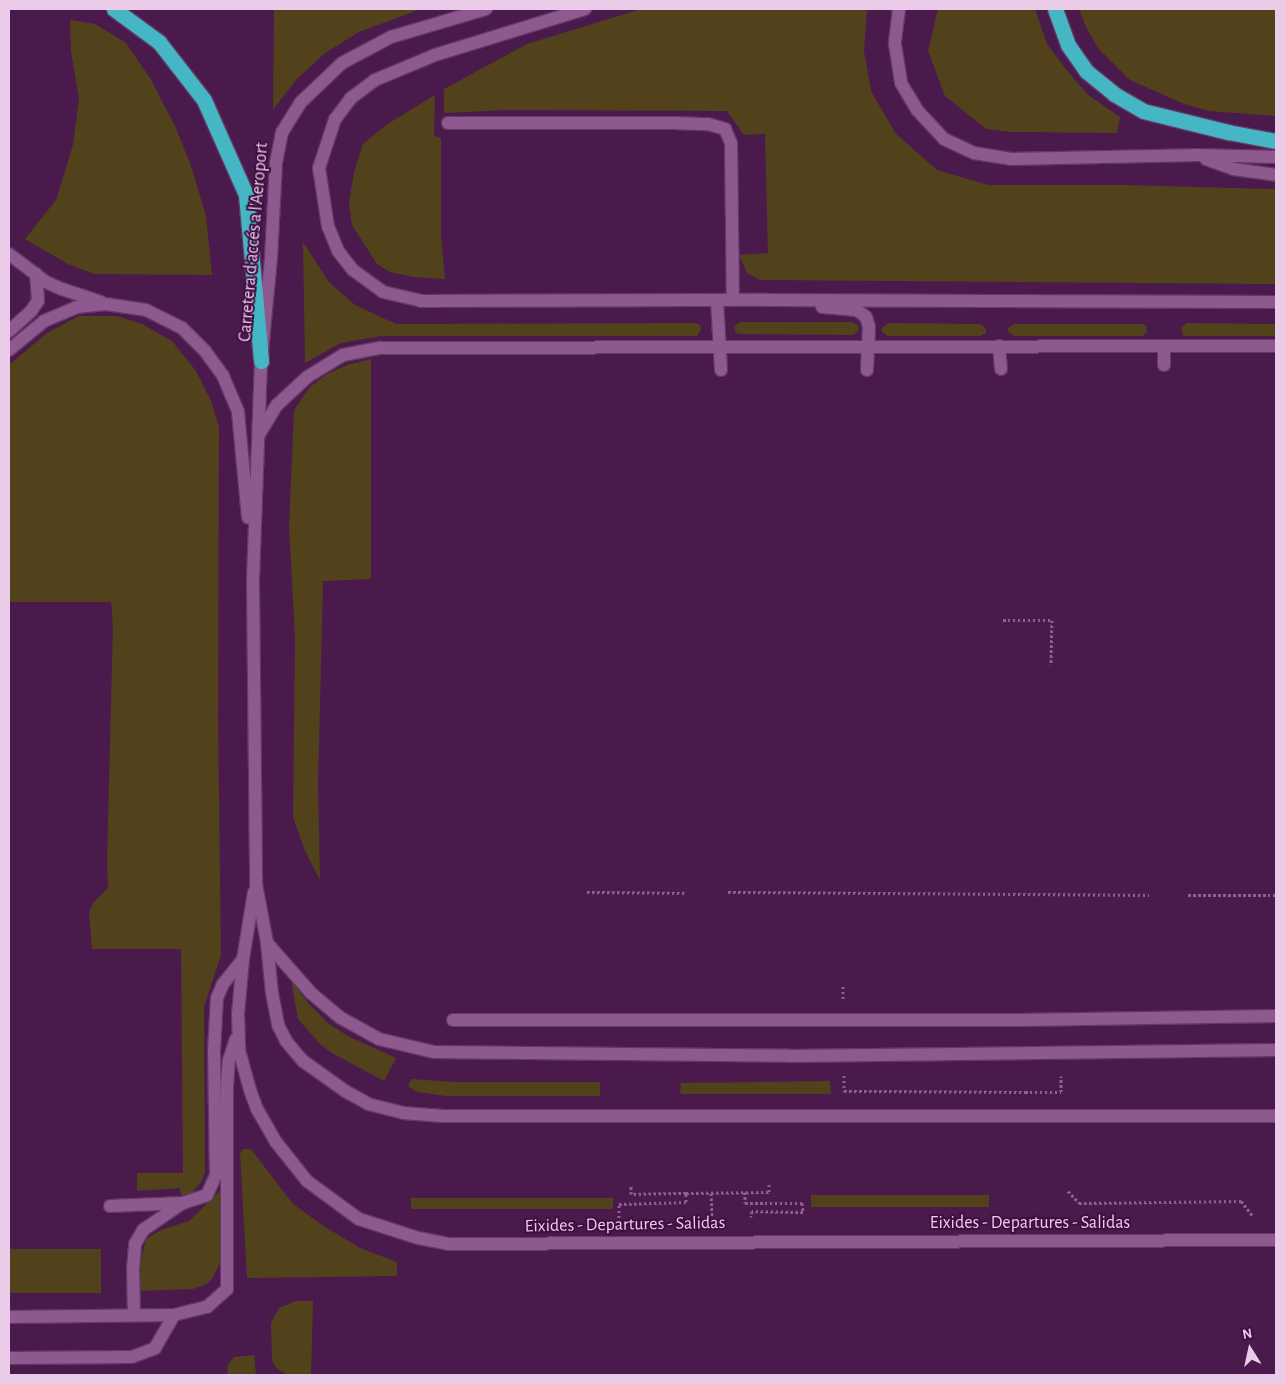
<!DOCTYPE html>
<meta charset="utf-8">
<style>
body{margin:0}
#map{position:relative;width:1285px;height:1384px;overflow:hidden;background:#4b1a4c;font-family:"Alegreya Sans",sans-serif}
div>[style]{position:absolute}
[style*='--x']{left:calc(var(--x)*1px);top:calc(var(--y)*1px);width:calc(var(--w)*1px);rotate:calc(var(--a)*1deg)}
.green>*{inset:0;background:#51421c;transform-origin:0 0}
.path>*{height:3px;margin-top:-1.5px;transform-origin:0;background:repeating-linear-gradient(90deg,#8c628c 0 2.5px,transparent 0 5px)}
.roads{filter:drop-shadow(1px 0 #633965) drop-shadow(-1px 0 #633965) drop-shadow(0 1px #633965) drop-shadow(0 -1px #633965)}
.minor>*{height:12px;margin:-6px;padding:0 6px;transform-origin:6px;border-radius:6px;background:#8e598e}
.highway>*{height:15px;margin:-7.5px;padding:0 7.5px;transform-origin:7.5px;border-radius:7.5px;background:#44b6c4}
span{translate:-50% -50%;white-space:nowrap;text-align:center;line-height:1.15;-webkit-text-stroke:4px #400f42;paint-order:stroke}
.street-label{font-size:18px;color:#eacce9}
.frame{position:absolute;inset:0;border:10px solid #eacce9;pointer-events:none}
.north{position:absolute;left:1225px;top:1324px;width:50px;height:50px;-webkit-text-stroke:4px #400f42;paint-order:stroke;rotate:350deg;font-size:14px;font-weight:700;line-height:20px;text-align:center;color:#eacce9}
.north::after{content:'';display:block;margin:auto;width:18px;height:22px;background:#eacce9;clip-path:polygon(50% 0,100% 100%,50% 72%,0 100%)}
</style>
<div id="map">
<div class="green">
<i style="clip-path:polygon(274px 9px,421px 9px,359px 32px,325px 53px,296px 80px,273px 110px)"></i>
<i style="clip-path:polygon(641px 9px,865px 9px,867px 11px,864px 51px,871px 91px,896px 134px,937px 170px,988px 185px,1122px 185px,1276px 189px,1276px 284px,760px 280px,747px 273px,739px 255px,768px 253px,765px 134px,744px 135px,727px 111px,508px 110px,444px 113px,444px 89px,527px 44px)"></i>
<i style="clip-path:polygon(938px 9px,1035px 9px,1047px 44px,1069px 73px,1088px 95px,1120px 117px,1117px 133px,1012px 132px,986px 129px,945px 96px,928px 51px)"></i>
<i style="clip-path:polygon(1079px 9px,1276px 9px,1276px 116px,1209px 111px,1184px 104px,1130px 80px,1098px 48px,1086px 27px)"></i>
<i style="clip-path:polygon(70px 20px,95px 24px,126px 43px,150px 78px,176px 128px,192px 169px,206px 216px,212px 275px,94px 274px,68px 264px,25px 239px,56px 200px,73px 145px,79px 99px,71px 51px)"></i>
<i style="clip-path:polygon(435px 95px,434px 136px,441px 138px,441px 235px,445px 279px,414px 277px,390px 272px,377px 264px,352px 225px,349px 202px,354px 172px,363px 144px,386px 125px)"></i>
<i style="clip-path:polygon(303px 242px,329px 282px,355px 305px,396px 324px,696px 323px,700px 325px,701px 330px,697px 336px,381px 336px,341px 343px,305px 363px)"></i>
<i style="clip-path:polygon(79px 316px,117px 316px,142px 324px,172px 341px,196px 371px,211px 401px,219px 427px,218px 717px,221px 955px,204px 1007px,205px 1172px,201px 1182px,191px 1194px,181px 1195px,180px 1188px,137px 1191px,137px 1173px,183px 1173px,181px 949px,92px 949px,89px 912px,94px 902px,108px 888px,107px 861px,113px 626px,111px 602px,9px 602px,9px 365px,47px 333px)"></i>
<i style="clip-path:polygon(741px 322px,852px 322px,858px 325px,859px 330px,854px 335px,740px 334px,736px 333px,734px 326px)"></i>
<i style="clip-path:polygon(889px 323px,981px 324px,986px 329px,986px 333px,980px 336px,888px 336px,882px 332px,882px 328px)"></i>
<i style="clip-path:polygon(1187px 323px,1276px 324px,1276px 336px,1187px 336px,1183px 335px,1181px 328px)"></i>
<i style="clip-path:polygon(1014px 324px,1143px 324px,1146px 326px,1147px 332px,1143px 336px,1014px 336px,1008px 331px,1008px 328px)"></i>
<i style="clip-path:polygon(371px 359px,371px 579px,323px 581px,318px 784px,320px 880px,305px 851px,293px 817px,295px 637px,289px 527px,294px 410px,310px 387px,327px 374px,347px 365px)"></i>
<i style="clip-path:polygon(291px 980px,309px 1004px,329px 1024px,348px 1036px,396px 1058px,384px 1081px,332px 1053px,320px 1044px,298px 1019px)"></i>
<i style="clip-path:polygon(411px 1079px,454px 1082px,600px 1082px,600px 1096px,446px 1096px,417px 1092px,408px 1086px)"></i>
<i style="clip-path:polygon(830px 1081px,831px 1094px,680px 1094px,681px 1083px)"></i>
<i style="clip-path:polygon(243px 1149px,251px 1149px,293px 1204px,322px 1225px,360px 1248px,397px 1262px,397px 1276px,247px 1278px,240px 1153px)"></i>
<i style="clip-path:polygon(220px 1191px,220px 1263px,213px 1277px,207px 1284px,193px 1289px,139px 1291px,140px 1263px,146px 1239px,161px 1230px,189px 1221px)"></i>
<i style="left:989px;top:1195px;width:12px;height:178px;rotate:90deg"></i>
<i style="left:613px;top:1198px;width:11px;height:202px;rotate:90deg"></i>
<i style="left:9px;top:1249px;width:92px;height:44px"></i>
<i style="clip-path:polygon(296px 1301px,313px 1301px,311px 1375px,286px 1374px,276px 1368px,272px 1360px,271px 1323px,279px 1308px)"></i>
<i style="clip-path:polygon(254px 1355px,256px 1375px,227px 1375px,228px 1365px,234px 1357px)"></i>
</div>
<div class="path">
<i style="--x:1003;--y:620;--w:49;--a:0"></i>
<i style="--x:1052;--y:620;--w:45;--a:91.3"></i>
<i style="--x:587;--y:892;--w:98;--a:0.6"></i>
<i style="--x:728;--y:892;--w:421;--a:0.4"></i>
<i style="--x:1188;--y:895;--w:88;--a:0"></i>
<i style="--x:843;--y:986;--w:15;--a:90"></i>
<i style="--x:844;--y:1075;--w:16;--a:90"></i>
<i style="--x:844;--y:1091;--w:181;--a:0.3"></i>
<i style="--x:1025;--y:1092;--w:36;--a:0"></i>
<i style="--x:1061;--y:1092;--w:16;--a:-90"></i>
<i style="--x:1068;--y:1191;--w:16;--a:47"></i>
<i style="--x:1079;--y:1203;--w:162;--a:-0.7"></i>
<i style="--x:1241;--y:1201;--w:18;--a:52"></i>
<i style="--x:745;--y:1192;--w:11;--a:90"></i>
<i style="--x:745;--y:1203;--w:57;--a:0"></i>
<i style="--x:802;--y:1203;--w:9;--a:84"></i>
<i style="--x:803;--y:1212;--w:51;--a:-178.9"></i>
<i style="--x:752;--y:1211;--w:6;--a:99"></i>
<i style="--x:686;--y:1193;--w:83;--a:-0.7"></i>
<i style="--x:769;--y:1192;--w:10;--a:-90"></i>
<i style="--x:711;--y:1193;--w:24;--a:88"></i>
<i style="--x:619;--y:1218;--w:14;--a:-90"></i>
<i style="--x:619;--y:1204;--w:67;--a:-1.7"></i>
<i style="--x:686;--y:1202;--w:9;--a:-90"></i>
<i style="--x:686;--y:1193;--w:55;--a:179"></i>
<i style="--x:631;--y:1194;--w:8;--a:-90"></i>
</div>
<div class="roads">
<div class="minor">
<i style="--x:486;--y:9;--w:99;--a:163.6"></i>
<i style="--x:391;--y:37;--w:55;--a:152"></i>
<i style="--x:342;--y:63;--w:57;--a:136.4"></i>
<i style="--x:301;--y:102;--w:36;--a:122"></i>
<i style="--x:282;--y:132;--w:32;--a:101"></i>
<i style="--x:276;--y:163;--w:95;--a:93"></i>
<i style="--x:271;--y:258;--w:103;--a:95.5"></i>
<i style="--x:261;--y:361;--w:222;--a:92.1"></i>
<i style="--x:253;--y:583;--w:301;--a:89.4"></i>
<i style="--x:256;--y:884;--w:60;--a:79.4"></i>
<i style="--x:267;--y:943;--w:50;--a:84.3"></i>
<i style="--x:272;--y:993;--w:33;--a:79"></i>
<i style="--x:278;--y:1025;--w:18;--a:63"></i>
<i style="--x:286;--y:1041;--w:26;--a:50"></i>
<i style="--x:303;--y:1061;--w:52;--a:35.5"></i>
<i style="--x:345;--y:1091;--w:26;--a:29"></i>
<i style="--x:368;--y:1104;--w:36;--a:14"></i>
<i style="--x:403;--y:1113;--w:40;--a:4.3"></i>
<i style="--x:443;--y:1116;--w:833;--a:0"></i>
<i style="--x:585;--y:9;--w:157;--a:163"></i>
<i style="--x:435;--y:55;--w:65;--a:157.4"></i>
<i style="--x:375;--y:80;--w:30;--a:143"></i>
<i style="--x:351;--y:98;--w:26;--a:127"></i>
<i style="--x:335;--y:119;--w:52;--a:108.1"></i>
<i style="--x:319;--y:168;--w:59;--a:81.2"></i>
<i style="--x:328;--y:226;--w:27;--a:68"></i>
<i style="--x:338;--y:251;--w:24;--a:52"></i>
<i style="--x:353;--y:270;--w:37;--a:36"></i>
<i style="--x:383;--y:292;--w:39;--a:13"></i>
<i style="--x:421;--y:301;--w:346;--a:-0.2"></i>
<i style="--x:767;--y:300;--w:509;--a:0.23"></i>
<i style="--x:899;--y:9;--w:35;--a:97"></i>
<i style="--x:895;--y:44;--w:39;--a:81"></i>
<i style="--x:901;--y:83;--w:31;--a:59"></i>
<i style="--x:917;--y:110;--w:40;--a:47"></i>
<i style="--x:944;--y:139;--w:33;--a:25"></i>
<i style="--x:974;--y:153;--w:36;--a:9"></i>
<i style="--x:1010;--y:159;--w:185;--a:-1.2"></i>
<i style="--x:1195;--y:155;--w:81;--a:1.4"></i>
<i style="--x:448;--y:123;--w:226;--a:0"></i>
<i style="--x:674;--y:123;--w:34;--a:2"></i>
<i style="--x:708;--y:124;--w:18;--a:16"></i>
<i style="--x:725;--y:129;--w:15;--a:67"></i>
<i style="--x:731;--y:143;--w:157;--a:89.3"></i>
<i style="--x:1206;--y:159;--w:29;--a:20"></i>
<i style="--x:1233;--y:169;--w:43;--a:7.9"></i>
<i style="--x:9;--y:254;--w:46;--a:37.1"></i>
<i style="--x:46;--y:282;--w:17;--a:24"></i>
<i style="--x:62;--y:289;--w:41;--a:18.4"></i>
<i style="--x:717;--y:300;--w:70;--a:86.7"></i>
<i style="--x:822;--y:307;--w:35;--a:5"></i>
<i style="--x:857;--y:310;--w:11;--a:38"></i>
<i style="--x:866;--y:317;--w:10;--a:73"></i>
<i style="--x:869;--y:327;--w:43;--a:92.7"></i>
<i style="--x:9;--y:331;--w:30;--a:-42"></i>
<i style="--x:31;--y:311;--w:12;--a:-55"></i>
<i style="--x:38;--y:301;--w:27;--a:-94"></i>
<i style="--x:999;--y:346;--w:23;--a:85"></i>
<i style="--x:9;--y:350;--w:45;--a:-39.6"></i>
<i style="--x:44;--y:321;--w:36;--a:-23"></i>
<i style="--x:77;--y:307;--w:29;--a:-6"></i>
<i style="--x:106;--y:304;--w:40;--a:8.5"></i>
<i style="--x:146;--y:310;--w:40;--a:26.6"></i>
<i style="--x:182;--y:328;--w:33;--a:45"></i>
<i style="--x:205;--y:351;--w:31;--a:54"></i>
<i style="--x:223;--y:376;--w:39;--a:67"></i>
<i style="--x:238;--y:412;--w:106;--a:84.6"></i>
<i style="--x:1164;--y:365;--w:19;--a:-90"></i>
<i style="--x:260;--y:433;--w:33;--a:-59"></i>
<i style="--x:277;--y:405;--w:41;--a:-43"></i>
<i style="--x:307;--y:377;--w:42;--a:-31.4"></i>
<i style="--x:343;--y:355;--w:38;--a:-11"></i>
<i style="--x:380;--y:348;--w:896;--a:-0.13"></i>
<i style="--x:254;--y:892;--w:68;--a:99.3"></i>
<i style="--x:243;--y:959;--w:55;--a:95.2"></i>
<i style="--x:238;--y:1014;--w:36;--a:88"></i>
<i style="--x:239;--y:1050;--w:41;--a:74.6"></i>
<i style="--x:250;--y:1090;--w:20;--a:70"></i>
<i style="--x:257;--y:1109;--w:38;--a:60"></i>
<i style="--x:276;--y:1142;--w:50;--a:51.5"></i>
<i style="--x:307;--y:1181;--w:64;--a:36.2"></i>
<i style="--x:359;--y:1219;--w:62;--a:17.9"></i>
<i style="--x:418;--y:1238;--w:31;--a:11"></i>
<i style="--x:448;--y:1244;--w:828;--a:-0.28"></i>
<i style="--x:267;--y:943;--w:67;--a:48.7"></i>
<i style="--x:311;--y:993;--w:39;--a:40"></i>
<i style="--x:341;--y:1018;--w:43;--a:28.9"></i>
<i style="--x:379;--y:1039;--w:57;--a:13.3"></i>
<i style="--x:434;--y:1052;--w:356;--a:0.6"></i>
<i style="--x:790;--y:1056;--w:486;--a:-0.7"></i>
<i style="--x:453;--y:1020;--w:568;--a:0"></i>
<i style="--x:1021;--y:1020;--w:255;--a:-0.9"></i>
<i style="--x:110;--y:1206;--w:73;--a:-2.4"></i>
<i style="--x:183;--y:1203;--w:25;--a:-18"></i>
<i style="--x:207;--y:1195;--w:22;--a:-66"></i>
<i style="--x:216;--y:1175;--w:124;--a:-90.9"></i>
<i style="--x:214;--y:1051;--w:53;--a:-86.8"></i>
<i style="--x:217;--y:998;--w:15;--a:-67"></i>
<i style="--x:223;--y:984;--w:32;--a:-51"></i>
<i style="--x:134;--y:1315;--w:46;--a:-91.2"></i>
<i style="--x:133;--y:1269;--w:25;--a:-85"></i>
<i style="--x:135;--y:1244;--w:16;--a:-60"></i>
<i style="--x:143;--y:1230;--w:46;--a:-34.4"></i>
<i style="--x:9;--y:1317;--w:165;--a:-0.7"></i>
<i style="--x:174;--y:1315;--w:34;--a:-14"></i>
<i style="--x:207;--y:1307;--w:27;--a:-42"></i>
<i style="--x:227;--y:1289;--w:203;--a:-90"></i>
<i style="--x:227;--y:1086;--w:26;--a:-86"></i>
<i style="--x:229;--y:1060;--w:22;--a:-72"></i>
<i style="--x:9;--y:1358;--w:123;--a:-0.5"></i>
<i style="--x:132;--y:1357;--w:25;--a:-21"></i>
<i style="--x:155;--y:1348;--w:38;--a:-60"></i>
</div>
<div class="highway">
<i style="--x:114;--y:9;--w:56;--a:36.3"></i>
<i style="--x:159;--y:42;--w:73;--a:52.2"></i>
<i style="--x:204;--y:100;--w:104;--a:66.1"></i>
<i style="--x:246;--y:195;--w:167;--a:84.8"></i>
<i style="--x:1055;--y:9;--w:38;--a:70"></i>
<i style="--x:1068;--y:45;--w:32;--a:55"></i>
<i style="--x:1086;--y:71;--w:36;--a:39"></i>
<i style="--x:1114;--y:94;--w:34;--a:30"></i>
<i style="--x:1143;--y:111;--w:88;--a:13.9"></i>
<i style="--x:1228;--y:132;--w:49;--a:10.6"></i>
</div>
</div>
<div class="street-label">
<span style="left:254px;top:242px;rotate:-85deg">Carretera d'accés a l'Aeroport</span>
<span style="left:1030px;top:1223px">Eixides - Departures - Salidas</span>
<span style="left:625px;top:1225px;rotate:-1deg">Eixides - Departures - Salidas</span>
</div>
<div class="frame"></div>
<div class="north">N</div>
</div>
